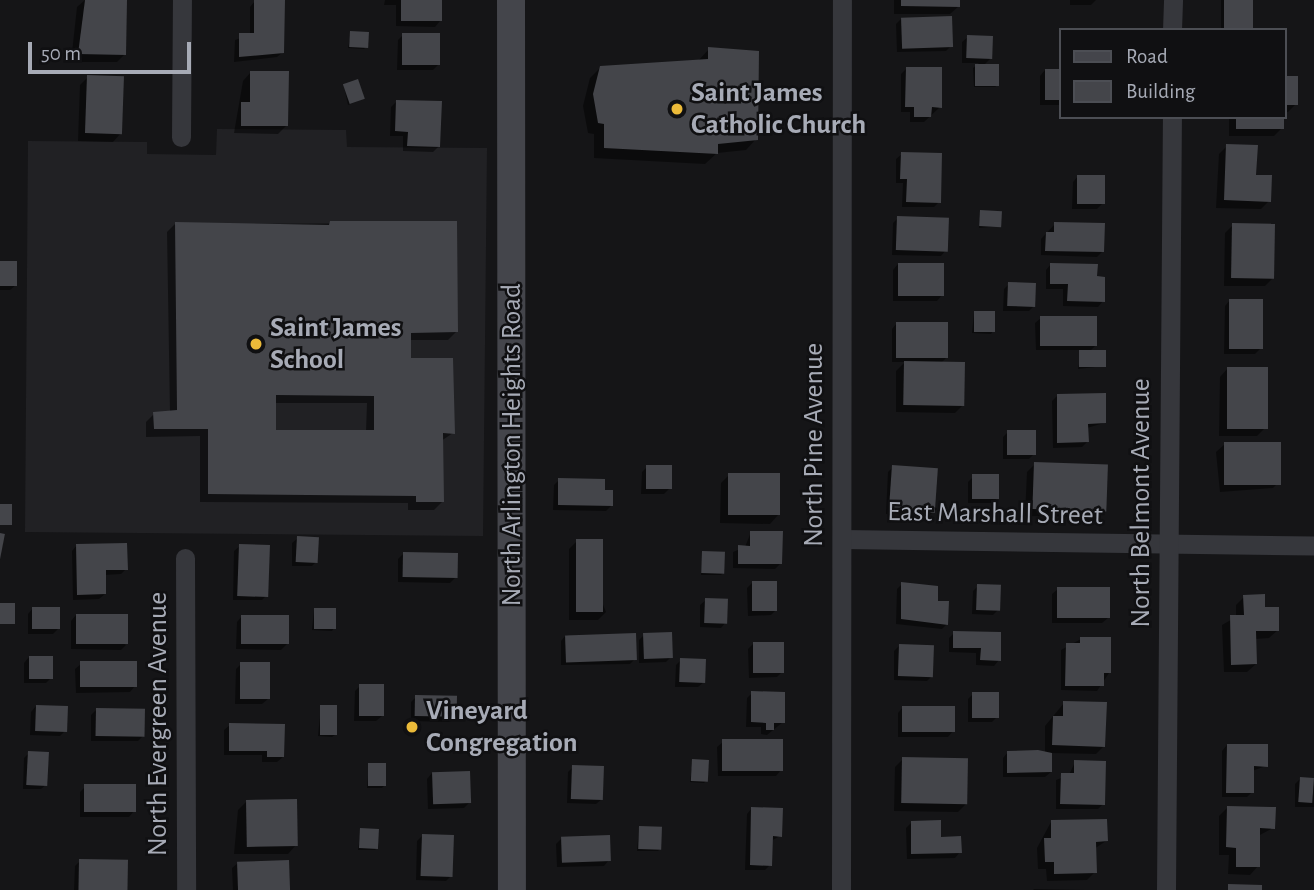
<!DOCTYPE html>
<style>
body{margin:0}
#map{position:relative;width:1314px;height:890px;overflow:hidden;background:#151517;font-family:"Alegreya Sans",sans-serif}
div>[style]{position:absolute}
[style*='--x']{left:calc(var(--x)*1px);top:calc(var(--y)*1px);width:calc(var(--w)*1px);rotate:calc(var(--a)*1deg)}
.built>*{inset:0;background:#212124}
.shadow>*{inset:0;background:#0007;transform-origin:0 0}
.building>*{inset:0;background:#44454a;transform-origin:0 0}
.street>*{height:19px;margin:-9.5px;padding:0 9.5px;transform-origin:9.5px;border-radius:9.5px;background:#36373c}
.secondary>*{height:28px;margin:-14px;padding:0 14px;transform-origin:14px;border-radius:14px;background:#44454b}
.dots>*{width:19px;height:19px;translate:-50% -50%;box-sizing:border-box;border:4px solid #101012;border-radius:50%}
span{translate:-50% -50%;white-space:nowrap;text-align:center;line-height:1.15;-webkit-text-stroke:5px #101012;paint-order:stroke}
.poi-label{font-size:28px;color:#a7abb6;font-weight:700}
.left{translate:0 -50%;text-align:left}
.street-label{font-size:28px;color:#a7abb6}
.legend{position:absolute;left:1059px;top:28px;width:228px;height:91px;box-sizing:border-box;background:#101012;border:2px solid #4c4e54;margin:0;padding:9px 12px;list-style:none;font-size:21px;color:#a7abb6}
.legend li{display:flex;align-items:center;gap:14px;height:35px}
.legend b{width:35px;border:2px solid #4c4e54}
.scale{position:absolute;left:28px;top:42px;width:163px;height:32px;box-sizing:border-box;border:4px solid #a7abb6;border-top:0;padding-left:9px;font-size:21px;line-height:24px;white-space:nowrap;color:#a7abb6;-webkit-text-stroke:5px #101012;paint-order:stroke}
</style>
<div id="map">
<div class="built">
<i style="clip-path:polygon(217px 129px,346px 130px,347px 147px,487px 148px,483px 536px,25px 532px,28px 141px,147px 142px,147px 154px,216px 155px)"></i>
</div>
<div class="shadow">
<i style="clip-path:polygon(85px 0,125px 0,125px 54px,117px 62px,71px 62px,77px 7px)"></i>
<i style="clip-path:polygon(385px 0,440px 0,440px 21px,435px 27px,396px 26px,396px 5px,384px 5px)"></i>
<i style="clip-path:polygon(894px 0,959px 0,959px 6px,950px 14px,894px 14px)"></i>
<i style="clip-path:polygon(1070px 0,1096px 0,1091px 5px,1070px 5px)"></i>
<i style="left:1221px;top:0;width:31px;height:30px"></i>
<i style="clip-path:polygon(255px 1px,283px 52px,277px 57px,234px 62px,235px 40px,250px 35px,250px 7px)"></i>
<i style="clip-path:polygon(901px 19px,951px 46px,946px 51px,897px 52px,896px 24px)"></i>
<i style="clip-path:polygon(351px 33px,366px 47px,364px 49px,348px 48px)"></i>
<i style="clip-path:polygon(403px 35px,438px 65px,433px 70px,397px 70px,398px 40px)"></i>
<i style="clip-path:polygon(968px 37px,991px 58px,983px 66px,996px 87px,974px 87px,973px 68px,979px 63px,962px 63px,962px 42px)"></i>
<i style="clip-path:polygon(709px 49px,756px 139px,746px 150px,717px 153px,705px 164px,594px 158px,594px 134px,588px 133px,583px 106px,590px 78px,601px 67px,698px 61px)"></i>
<i style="clip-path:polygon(907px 68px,940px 107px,924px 122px,910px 122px,910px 112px,901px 112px,901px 74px)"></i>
<i style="clip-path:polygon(1045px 70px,1060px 70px,1060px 105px,1040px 105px,1040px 76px)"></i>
<i style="clip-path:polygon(251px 72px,286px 126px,278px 134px,234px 133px,243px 81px)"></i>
<i style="clip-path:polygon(88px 77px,121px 133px,113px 142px,78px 141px,80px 85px)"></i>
<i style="clip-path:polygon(1284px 78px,1296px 104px,1288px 112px,1284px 112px)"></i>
<i style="clip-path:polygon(344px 86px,363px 99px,348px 105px)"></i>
<i style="clip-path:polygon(397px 101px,439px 146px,433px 152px,403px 151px,403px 136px,390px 136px,391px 107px)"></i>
<i style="clip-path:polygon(1229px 117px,1282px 117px,1282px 128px,1274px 136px,1229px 136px)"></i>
<i style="clip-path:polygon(1227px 146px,1269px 201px,1261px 209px,1216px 208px,1219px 154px)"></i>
<i style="clip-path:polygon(902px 154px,939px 202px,934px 207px,902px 207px,903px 183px,896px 183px,896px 159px)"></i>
<i style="clip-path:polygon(1078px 176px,1102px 204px,1097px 209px,1072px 209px,1073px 182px)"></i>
<i style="clip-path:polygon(981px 212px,1000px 226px,979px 228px)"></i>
<i style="clip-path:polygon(898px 218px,946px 250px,941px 256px,892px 255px,893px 223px)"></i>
<i style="clip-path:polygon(evenodd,455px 223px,456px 332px,448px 340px,409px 340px,409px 360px,453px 433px,441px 441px,442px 502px,434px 510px,408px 510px,408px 503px,200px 502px,200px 436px,146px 437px,146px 422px,154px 414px,170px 413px,167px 232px,175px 224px,455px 223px,275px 403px,367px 403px,366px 431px,274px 431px,275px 403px)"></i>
<i style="clip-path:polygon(1055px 224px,1103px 251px,1097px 257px,1041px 255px,1041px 239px)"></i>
<i style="clip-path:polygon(1233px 225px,1273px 278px,1265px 286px,1224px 286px,1225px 233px)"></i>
<i style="clip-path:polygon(0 263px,16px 285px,10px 290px,0 290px)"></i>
<i style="clip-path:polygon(898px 264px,942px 295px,937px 301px,893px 301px,893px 270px)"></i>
<i style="clip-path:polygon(1051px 264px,1096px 278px,1103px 301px,1098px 307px,1063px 306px,1063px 289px,1046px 289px,1046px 270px)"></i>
<i style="clip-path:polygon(1009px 284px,1034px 306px,1029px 311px,1003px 311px,1004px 289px)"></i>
<i style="clip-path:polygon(1230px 300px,1260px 349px,1255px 354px,1224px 354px,1225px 306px)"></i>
<i style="clip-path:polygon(974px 313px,993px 331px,991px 334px,972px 333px)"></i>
<i style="clip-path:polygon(1041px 318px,1096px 345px,1089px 352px,1104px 366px,1078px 369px,1082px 350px,1036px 350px,1035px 323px)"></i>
<i style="clip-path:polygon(897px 323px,946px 358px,940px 364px,963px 405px,955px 413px,896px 412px,896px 371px,905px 362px,892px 362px,892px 329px)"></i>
<i style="clip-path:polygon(1228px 368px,1265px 428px,1257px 436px,1219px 436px,1220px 377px)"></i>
<i style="clip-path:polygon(1057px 396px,1104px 423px,1087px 428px,1087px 442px,1082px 447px,1053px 448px,1052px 401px)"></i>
<i style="clip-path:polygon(1008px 432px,1034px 454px,1029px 459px,1003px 459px,1003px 437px)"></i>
<i style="clip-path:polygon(1225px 444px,1281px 480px,1273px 488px,1220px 492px,1216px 452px)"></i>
<i style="clip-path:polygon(1035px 464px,1107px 509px,1098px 517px,1025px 516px,1027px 472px)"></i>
<i style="clip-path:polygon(647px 467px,669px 489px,664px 494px,641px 494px,642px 472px)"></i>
<i style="clip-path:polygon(893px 467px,937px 509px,931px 514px,886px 514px,888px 472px)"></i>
<i style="clip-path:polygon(729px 475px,778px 515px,770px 524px,720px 523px,721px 483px)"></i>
<i style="clip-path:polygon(973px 477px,998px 498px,992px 503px,968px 503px,968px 482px)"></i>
<i style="clip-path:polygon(559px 480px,603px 491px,611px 506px,606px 511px,553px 510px,554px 485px)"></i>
<i style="clip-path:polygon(751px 532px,780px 564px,775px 569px,733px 568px,733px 552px,745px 547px)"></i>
<i style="clip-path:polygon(298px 538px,317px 561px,312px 566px,292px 566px,292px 543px)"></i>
<i style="clip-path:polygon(577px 541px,606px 612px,598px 620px,569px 620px,569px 549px)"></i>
<i style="clip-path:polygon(77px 545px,126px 569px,121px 574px,104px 575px,105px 594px,99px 599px,73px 600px,72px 551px)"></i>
<i style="clip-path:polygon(240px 546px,267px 595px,262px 600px,233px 600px,234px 551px)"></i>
<i style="clip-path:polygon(703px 553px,723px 573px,721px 575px,701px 575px)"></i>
<i style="clip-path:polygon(403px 554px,455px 578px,450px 583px,398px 582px,398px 559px)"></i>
<i style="clip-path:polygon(752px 583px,776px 610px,771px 615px,748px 616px,747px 588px)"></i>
<i style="clip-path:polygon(902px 584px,936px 603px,947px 624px,942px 629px,896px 624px,897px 589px)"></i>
<i style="clip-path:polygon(978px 586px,998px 610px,993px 615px,972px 614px,973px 591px)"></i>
<i style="clip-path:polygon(1058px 589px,1108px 618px,1102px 623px,1052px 623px,1052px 594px)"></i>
<i style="clip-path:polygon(1244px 597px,1263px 609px,1278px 630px,1269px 638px,1255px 639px,1256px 664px,1247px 672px,1224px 672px,1222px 625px,1236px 617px,1236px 605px)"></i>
<i style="clip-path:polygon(706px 600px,726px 622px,721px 628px,700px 627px,700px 605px)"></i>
<i style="clip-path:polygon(33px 608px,59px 628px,53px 634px,28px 634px,28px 614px)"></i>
<i style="clip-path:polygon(314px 610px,334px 628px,332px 631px,312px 630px)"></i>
<i style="clip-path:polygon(76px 615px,126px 645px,121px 650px,71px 649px,71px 621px)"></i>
<i style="clip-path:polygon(242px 616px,287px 644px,281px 650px,236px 649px,237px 622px)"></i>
<i style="clip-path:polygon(954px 633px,999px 634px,999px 660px,994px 666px,976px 665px,976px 653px,949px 652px,949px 638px)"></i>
<i style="clip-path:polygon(566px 635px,635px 659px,630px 664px,561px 665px,561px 641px)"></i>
<i style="clip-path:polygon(644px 635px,671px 657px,666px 662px,639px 663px,639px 640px)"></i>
<i style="clip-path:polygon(1081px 639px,1109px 673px,1097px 691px,1061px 690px,1061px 650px)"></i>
<i style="clip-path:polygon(753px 644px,782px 672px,777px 677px,749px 678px,748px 649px)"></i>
<i style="clip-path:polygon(899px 646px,932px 676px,927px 681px,894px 680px,894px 651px)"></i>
<i style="clip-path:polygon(29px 657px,51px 678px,46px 683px,24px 683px,24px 663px)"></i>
<i style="clip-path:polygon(681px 660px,704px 682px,698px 687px,675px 687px,676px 665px)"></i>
<i style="clip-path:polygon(81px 664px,135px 686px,130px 692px,76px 693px,75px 669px)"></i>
<i style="clip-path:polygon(241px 664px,268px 699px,262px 704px,235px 704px,236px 669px)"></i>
<i style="clip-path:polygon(360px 686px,382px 716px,376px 721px,354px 721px,355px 691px)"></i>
<i style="clip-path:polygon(752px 693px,783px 722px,767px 735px,761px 734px,761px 727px,746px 727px,747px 698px)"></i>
<i style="clip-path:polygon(973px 694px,997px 717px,992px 722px,968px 722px,968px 699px)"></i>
<i style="clip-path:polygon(416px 697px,454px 716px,449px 722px,411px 721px,411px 702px)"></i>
<i style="clip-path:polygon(1064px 703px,1104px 746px,1096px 754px,1050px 753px,1051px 772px,1045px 777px,1003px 777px,1003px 758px,1008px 752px,1045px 754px,1045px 726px)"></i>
<i style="clip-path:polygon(36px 706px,65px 731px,60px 736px,30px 735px,31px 712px)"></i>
<i style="clip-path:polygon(321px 707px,335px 735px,332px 737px,318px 736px)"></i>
<i style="clip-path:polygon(903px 707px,953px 731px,948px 737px,898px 737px,898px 713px)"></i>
<i style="clip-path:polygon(96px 710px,143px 736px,138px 741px,91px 741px,91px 715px)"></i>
<i style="clip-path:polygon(230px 725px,283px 757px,277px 762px,262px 762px,262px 755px,224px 755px,224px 730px)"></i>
<i style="clip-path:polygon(723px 742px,781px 770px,776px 776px,718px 776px,717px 747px)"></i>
<i style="clip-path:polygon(1227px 745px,1266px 766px,1252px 771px,1252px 792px,1247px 797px,1222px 797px,1222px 751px)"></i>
<i style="clip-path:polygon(29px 753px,47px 784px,41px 789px,23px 789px,24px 758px)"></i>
<i style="clip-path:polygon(903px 759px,966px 804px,958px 812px,894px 811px,895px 767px)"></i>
<i style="clip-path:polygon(693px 761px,706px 781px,704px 783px,690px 782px)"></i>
<i style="clip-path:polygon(1075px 762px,1103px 804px,1098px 809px,1056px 809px,1056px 780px,1069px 775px)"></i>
<i style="clip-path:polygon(369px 765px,384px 786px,382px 788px,367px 788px)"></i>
<i style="clip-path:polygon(573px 767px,602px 799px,596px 804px,567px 803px,568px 772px)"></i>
<i style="clip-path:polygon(432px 773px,469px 803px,464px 808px,428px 809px,427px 779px)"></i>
<i style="clip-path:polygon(1300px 779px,1314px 779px,1314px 807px,1295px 807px,1295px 784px)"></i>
<i style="clip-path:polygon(85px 787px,134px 811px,129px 817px,80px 817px,80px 792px)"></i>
<i style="clip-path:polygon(246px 802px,296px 845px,288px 854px,234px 854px,238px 810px)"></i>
<i style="clip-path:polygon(752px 808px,780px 836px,771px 841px,770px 865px,765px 870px,745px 870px,747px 814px)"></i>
<i style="clip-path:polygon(1227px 808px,1273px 828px,1258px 836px,1258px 866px,1250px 875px,1228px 874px,1229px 855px,1219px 855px,1219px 816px)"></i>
<i style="clip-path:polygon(1051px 822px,1106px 841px,1094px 849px,1095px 872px,1087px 880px,1047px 881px,1046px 869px,1038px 869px,1037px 848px)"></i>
<i style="clip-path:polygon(911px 823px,939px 839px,960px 852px,955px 858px,907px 859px,906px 828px)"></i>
<i style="clip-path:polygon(639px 828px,660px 849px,658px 851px,637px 851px)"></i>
<i style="clip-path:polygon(361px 830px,377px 848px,375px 850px,358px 850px)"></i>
<i style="clip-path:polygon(422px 836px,451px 876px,446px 881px,416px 880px,417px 841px)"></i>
<i style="clip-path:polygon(562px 838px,609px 860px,604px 866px,557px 867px,556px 844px)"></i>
<i style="clip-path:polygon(80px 861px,125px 890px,74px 890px,75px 866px)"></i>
<i style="clip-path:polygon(238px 863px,288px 890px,233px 890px,232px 868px)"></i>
<i style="clip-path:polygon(1034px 889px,1085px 890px,1033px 890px)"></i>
</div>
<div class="building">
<i style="clip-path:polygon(85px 0,127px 0,126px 55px,78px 54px)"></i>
<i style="clip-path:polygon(254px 0,285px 0,284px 53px,239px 57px,239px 33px,254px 33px)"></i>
<i style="left:401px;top:0;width:41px;height:21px"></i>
<i style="clip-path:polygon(901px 0,960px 0,960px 7px,901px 6px)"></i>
<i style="left:1224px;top:0;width:29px;height:30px"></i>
<i style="left:952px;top:16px;width:31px;height:51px;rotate:88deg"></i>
<i style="left:350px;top:31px;width:19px;height:16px;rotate:3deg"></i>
<i style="left:402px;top:33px;width:38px;height:32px"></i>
<i style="left:967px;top:35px;width:26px;height:23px;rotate:2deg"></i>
<i style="clip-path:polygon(708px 47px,759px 51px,758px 140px,718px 144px,718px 154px,604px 148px,604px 124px,598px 123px,593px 94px,600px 66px,708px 59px)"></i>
<i style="left:975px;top:64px;width:24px;height:22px"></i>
<i style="clip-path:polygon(906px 67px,942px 67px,942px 108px,932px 107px,931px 117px,914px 117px,914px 107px,905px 107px)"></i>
<i style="left:1045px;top:69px;width:15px;height:31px"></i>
<i style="clip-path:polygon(250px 71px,289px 71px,288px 126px,241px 126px,241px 102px,250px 102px)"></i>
<i style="left:87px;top:75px;width:37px;height:58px;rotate:2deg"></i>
<i style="left:1284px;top:76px;width:14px;height:29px"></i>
<i style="left:358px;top:79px;width:21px;height:16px;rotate:71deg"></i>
<i style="clip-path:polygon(396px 100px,442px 101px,440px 147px,407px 146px,408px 132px,395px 131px)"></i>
<i style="left:1236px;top:117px;width:48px;height:12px"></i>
<i style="clip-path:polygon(1226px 144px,1258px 145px,1256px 175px,1272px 175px,1271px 202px,1224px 200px)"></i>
<i style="clip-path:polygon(901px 152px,942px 153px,941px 203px,906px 202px,907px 179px,900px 179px)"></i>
<i style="left:1077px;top:175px;width:28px;height:29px"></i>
<i style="left:980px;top:210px;width:22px;height:16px;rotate:3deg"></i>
<i style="left:897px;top:216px;width:52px;height:34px;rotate:2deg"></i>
<i style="clip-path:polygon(evenodd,330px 221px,457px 221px,458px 332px,411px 333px,411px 358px,453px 358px,455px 434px,443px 433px,444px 502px,416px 502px,416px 496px,208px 494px,208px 429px,154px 429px,153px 412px,177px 410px,175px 222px,329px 225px,330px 221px,276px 395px,374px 396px,374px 430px,276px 430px,276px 395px)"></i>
<i style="clip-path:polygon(1054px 222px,1105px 223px,1104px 252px,1045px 251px,1046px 232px,1054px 232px)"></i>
<i style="left:1232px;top:223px;width:43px;height:55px;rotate:1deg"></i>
<i style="left:0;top:261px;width:17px;height:25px"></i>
<i style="left:898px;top:263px;width:46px;height:33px"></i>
<i style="clip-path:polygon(1050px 263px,1098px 264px,1097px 276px,1105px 277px,1105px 302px,1067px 301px,1068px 284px,1050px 284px)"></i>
<i style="left:1008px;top:282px;width:28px;height:24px;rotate:2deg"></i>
<i style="left:1229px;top:299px;width:34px;height:50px"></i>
<i style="left:974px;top:311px;width:21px;height:21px"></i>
<i style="left:1040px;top:316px;width:57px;height:30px"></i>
<i style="left:896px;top:322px;width:52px;height:36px"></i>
<i style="left:1079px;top:350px;width:27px;height:17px"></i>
<i style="left:904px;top:361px;width:61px;height:44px;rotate:1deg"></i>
<i style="left:1227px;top:367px;width:41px;height:62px"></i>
<i style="clip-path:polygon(1106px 393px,1106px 423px,1088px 424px,1089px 442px,1057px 443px,1057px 394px)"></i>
<i style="left:1007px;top:430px;width:29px;height:25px"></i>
<i style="left:1224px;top:442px;width:57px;height:43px"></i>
<i style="left:1034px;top:462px;width:74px;height:47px;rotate:2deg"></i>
<i style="left:646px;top:465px;width:26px;height:24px"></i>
<i style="left:892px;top:465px;width:46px;height:45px;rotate:4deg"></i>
<i style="left:728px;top:473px;width:52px;height:42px"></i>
<i style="left:999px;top:474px;width:25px;height:27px;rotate:90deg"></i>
<i style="clip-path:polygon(558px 478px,605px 479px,605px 490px,613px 490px,613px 506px,558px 505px)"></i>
<i style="left:0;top:504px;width:12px;height:21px"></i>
<i style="clip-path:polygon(750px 531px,783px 531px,782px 564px,738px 564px,738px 545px,750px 546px)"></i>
<i style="left:0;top:533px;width:5px;height:27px;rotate:11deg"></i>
<i style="left:297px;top:536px;width:22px;height:26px;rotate:3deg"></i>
<i style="left:576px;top:539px;width:27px;height:73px"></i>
<i style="clip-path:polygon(127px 543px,128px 570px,106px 570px,106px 594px,77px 595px,76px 544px)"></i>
<i style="left:239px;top:544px;width:31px;height:52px;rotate:2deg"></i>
<i style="left:702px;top:551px;width:23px;height:22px;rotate:2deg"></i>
<i style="left:403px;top:552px;width:55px;height:25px;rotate:1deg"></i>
<i style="left:752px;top:581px;width:25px;height:30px"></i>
<i style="clip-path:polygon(901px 582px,938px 586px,938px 601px,949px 601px,948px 625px,901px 619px)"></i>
<i style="left:977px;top:584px;width:24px;height:26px;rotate:2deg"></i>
<i style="left:1057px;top:587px;width:53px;height:31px"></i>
<i style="clip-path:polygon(1265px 594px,1265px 607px,1279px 607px,1279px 631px,1256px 631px,1257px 664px,1231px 665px,1230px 615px,1244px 615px,1243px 595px)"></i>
<i style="left:705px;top:598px;width:23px;height:25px;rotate:2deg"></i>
<i style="left:0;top:603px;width:15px;height:21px"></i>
<i style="left:32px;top:607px;width:28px;height:22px"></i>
<i style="left:314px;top:608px;width:22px;height:21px"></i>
<i style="left:76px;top:614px;width:52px;height:30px"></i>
<i style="left:241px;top:615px;width:48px;height:29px"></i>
<i style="clip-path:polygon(953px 631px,1001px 632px,1001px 661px,980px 660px,981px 648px,953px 648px)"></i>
<i style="left:672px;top:632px;width:26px;height:29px;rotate:88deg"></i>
<i style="left:636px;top:633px;width:27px;height:71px;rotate:88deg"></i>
<i style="clip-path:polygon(1080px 637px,1111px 637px,1111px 673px,1104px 673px,1104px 686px,1065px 686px,1066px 643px,1080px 643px)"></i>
<i style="left:753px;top:642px;width:31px;height:31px"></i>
<i style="left:899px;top:644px;width:35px;height:32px;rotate:2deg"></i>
<i style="left:29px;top:656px;width:24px;height:23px"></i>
<i style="left:680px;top:658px;width:26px;height:24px;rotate:2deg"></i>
<i style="left:137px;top:661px;width:26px;height:57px;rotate:90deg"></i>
<i style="left:240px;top:662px;width:30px;height:37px"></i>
<i style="left:359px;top:684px;width:25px;height:32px"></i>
<i style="clip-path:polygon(751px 691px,785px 692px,785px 723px,774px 723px,774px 730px,766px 730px,766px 723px,751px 722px)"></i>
<i style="left:972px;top:692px;width:27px;height:26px"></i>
<i style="left:415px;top:695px;width:42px;height:21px;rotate:1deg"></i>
<i style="clip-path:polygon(1063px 701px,1107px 702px,1105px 747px,1052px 745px,1053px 716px,1063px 716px)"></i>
<i style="left:36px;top:705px;width:32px;height:26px;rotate:2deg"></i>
<i style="left:320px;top:705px;width:17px;height:30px"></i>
<i style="left:902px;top:706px;width:53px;height:26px"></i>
<i style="left:96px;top:708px;width:49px;height:28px;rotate:1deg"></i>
<i style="clip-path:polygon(229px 723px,285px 724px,284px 757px,267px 757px,267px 751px,229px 751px)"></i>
<i style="left:783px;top:739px;width:32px;height:61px;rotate:90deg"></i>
<i style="clip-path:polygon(1227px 744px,1268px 744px,1268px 767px,1254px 766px,1254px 793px,1226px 793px)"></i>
<i style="clip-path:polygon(1038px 750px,1052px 753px,1052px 772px,1007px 773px,1007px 751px)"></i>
<i style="left:28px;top:751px;width:21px;height:34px;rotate:3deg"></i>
<i style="left:902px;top:757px;width:66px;height:46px;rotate:1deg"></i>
<i style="left:692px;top:759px;width:17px;height:22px;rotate:3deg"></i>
<i style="clip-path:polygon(1074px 760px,1106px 761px,1105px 805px,1060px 804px,1061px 773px,1074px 773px)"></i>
<i style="left:368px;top:763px;width:18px;height:23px"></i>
<i style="left:572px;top:765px;width:32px;height:34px;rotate:2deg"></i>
<i style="left:470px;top:771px;width:32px;height:38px;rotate:88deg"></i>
<i style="left:1300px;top:777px;width:14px;height:25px;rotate:4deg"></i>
<i style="left:136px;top:784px;width:28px;height:52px;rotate:90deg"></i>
<i style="left:297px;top:799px;width:47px;height:51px;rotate:89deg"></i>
<i style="clip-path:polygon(1227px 806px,1276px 807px,1275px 829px,1260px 828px,1260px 867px,1236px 867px,1236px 848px,1226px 847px)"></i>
<i style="clip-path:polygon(751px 807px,783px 808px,782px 837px,773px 836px,772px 866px,750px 865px)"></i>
<i style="clip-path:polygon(1107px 819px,1108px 841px,1096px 842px,1097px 873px,1054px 874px,1054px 862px,1045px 862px,1044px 838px,1051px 838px,1051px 820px)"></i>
<i style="clip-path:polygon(941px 820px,941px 837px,961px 836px,962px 853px,911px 854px,911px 821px)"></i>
<i style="left:639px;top:826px;width:23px;height:23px;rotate:2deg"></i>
<i style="left:360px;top:828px;width:19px;height:20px;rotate:3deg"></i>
<i style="left:422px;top:834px;width:32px;height:42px;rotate:2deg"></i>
<i style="left:610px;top:835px;width:26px;height:49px;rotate:88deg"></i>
<i style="left:79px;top:859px;width:49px;height:31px;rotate:1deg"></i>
<i style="left:289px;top:860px;width:30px;height:52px;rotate:88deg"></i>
<i style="clip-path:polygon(1228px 884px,1262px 885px,1262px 890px,1228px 890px)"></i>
</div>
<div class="street">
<i style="--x:1172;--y:30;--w:30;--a:-88"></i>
<i style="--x:181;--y:137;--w:137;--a:-89.6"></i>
<i style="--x:842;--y:539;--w:472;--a:0.8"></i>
<i style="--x:185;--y:558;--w:332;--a:89.8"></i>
<i style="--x:841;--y:890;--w:890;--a:-89.94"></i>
<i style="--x:1166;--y:890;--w:773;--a:-89.56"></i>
</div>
<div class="secondary">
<i style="--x:511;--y:0;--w:890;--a:89.94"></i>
</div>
<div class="dots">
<i style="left:677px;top:109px;background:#ebba39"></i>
<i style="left:256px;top:344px;background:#ebba39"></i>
<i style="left:412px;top:727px;background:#ebba39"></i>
</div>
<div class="poi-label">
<span class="left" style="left:691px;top:109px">Saint James<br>Catholic Church</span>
<span class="left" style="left:270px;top:344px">Saint James<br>School</span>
<span class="left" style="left:426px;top:727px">Vineyard<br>Congregation</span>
</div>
<div class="street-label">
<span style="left:512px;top:445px;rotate:-90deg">North Arlington Heights Road</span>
<span style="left:814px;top:445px;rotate:-90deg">North Pine Avenue</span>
<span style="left:1141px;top:503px;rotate:-90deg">North Belmont Avenue</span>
<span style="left:995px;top:514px;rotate:1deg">East Marshall Street</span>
<span style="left:158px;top:724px;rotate:-90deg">North Evergreen Avenue</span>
</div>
<ul class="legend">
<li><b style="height:9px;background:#44454b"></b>Road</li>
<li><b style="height:19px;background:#44454a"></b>Building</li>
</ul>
<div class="scale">50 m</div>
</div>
